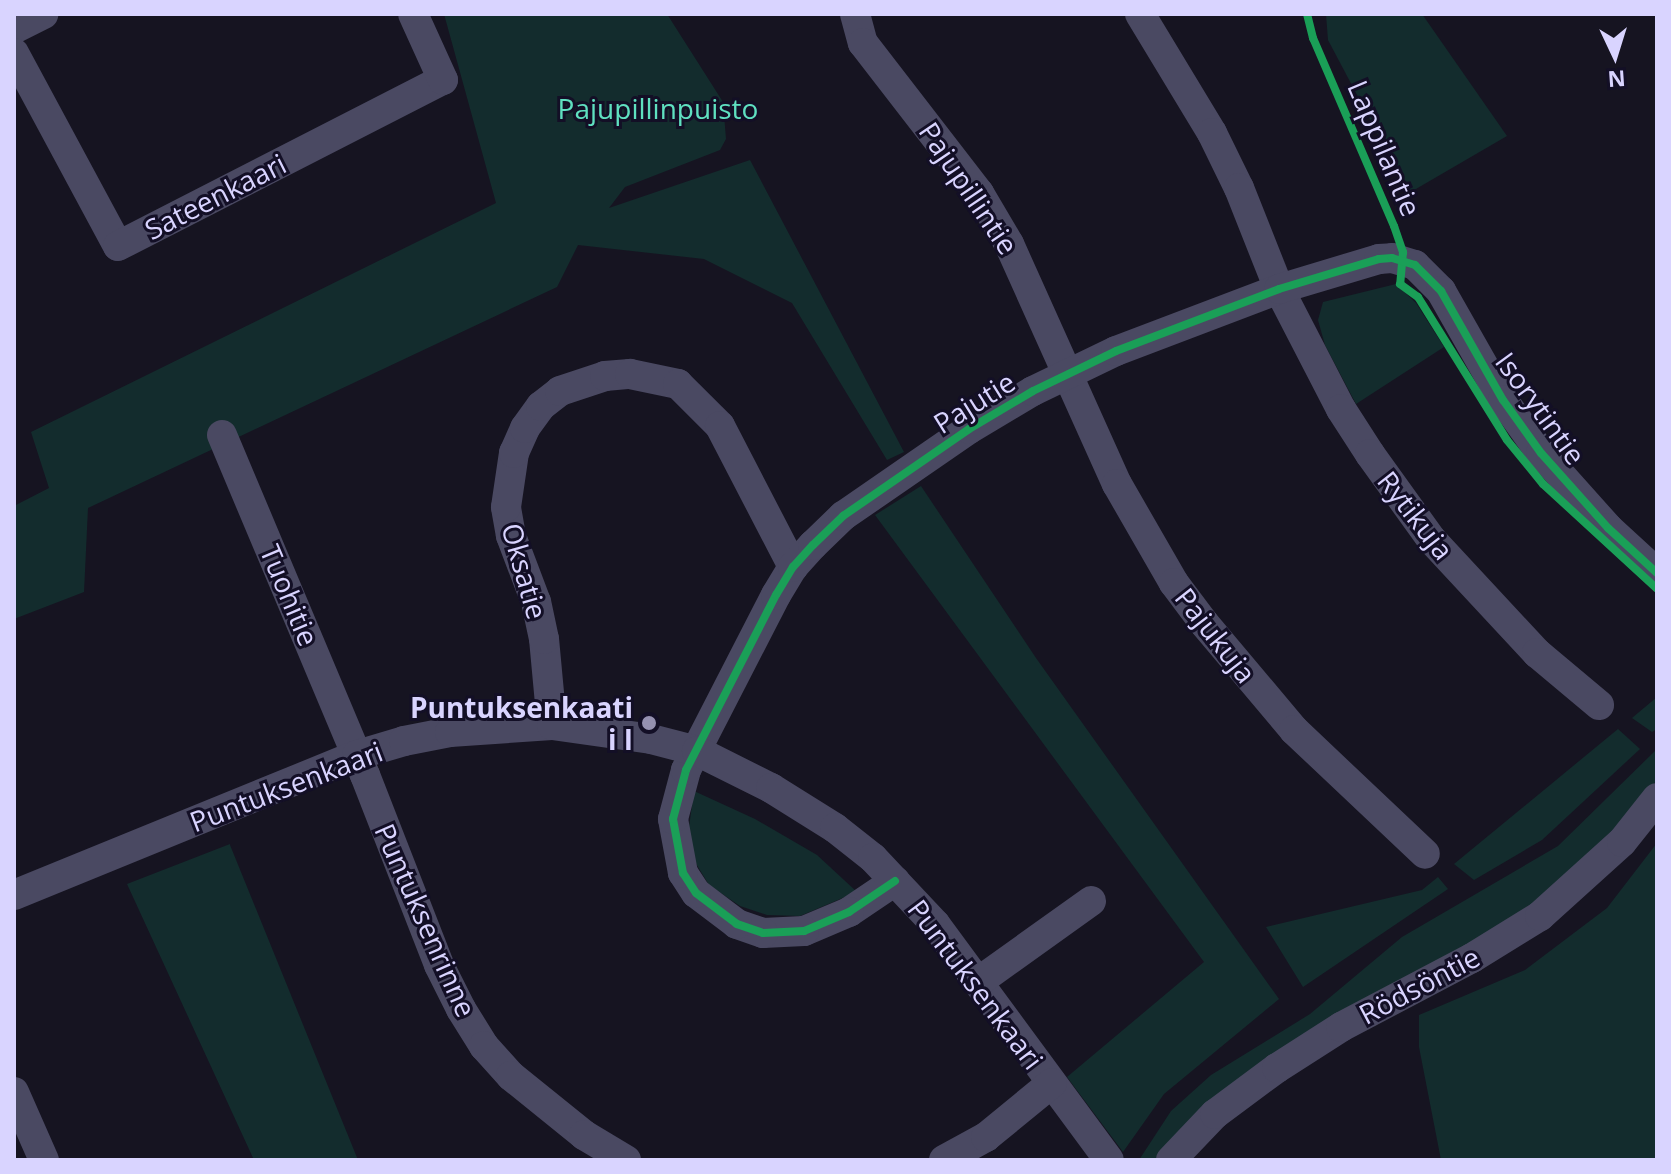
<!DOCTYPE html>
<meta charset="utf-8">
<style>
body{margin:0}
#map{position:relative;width:1671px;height:1174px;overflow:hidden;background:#161421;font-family:"Open Sans",sans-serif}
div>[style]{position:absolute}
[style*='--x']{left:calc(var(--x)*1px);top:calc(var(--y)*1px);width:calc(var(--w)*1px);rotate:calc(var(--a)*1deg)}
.green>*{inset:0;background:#132c2d}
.minor>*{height:30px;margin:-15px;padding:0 15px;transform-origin:15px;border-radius:15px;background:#4a4962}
.cycleway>*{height:8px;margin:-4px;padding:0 4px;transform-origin:4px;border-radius:4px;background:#1a9f57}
.dots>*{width:22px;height:22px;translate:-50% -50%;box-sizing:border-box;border:4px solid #130f26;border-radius:50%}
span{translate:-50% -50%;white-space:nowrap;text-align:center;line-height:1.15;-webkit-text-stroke:6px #130f26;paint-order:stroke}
.park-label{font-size:28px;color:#5fe0c0}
.street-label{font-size:28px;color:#d9d4ff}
.poi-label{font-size:28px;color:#d9d4ff;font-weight:700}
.right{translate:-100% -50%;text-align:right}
.frame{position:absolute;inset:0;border:16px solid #d9d4ff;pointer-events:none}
.north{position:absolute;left:1575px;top:16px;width:80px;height:80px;-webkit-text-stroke:6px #130f26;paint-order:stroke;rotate:176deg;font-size:22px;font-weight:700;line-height:32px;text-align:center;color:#d9d4ff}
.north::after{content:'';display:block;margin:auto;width:28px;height:36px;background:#d9d4ff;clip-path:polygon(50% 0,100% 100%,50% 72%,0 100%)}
</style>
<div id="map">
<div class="green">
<i style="clip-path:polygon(444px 14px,667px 14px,723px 102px,726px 139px,720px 150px,625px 187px,609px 208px,750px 160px,904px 452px,887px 460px,792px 303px,704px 259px,578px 245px,557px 287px,88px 508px,84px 592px,14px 619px,14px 506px,49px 488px,31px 432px,496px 203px)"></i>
<i style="clip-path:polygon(1326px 14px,1422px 14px,1507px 136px,1409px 193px,1328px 40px)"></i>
<i style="clip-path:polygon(1396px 284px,1416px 303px,1444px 347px,1356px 404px,1325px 345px,1318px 320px,1323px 302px)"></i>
<i style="clip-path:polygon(921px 486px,1036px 658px,1279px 999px,1164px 1094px,1123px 1152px,1067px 1077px,1204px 962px,875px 515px)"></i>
<i style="clip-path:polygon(1657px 697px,1657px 729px,1652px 732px,1632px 718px)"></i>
<i style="clip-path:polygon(1618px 729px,1640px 749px,1542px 840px,1474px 880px,1454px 864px)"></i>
<i style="clip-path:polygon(1657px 749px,1657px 780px,1613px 834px,1562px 885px,1159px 1160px,1139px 1160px,1171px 1111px,1211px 1075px,1310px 1014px,1402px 937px,1558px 846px)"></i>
<i style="clip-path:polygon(694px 791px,755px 819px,817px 855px,857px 892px,800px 916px,767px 915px,740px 906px,709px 885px,692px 857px,689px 827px)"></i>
<i style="clip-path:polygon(1657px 843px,1657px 1160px,1441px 1160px,1419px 1047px,1419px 1015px,1525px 970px,1607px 908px)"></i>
<i style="clip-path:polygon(230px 844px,230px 845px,358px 1160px,254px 1160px,127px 884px)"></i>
<i style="clip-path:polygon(1438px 877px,1448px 889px,1303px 987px,1266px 927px,1422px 890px)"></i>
</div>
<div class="minor">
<i style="--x:855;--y:14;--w:30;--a:75"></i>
<i style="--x:863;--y:43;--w:190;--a:52.3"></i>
<i style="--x:979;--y:193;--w:59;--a:59.5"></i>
<i style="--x:1009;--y:244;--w:263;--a:65.8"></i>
<i style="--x:1117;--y:484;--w:114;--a:60.1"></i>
<i style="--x:1174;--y:583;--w:50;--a:53.1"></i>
<i style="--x:1204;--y:623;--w:140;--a:49.9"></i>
<i style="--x:1294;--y:730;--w:180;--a:43.4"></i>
<i style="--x:1140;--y:14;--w:139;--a:58.8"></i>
<i style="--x:1212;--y:133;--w:61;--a:63.9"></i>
<i style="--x:1239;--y:188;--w:109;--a:68.4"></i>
<i style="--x:1279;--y:289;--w:135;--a:62.7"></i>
<i style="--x:1341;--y:409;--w:54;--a:57.2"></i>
<i style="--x:1370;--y:454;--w:105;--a:54.3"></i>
<i style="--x:1431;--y:539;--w:156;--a:47.1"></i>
<i style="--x:1537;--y:653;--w:81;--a:40"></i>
<i style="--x:14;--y:29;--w:33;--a:-27"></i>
<i style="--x:14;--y:53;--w:219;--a:61.7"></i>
<i style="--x:118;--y:246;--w:365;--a:-27.1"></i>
<i style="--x:443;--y:80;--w:72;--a:-114.4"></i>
<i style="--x:222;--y:435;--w:369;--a:67.2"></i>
<i style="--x:365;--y:775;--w:204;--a:68.7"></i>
<i style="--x:439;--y:965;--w:49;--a:63.4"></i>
<i style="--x:461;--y:1009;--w:44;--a:58.1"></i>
<i style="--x:484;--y:1046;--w:40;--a:48"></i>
<i style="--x:511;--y:1076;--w:94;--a:38.9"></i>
<i style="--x:584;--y:1135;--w:49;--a:30.8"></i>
<i style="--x:552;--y:725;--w:86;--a:-95.3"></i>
<i style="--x:544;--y:639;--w:38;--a:-102"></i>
<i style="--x:536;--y:602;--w:71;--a:-110.7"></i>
<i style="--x:511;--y:536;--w:29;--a:-100"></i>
<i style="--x:506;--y:507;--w:55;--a:-81.6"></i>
<i style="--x:514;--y:453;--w:27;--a:-66"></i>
<i style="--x:525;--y:428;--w:27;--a:-54"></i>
<i style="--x:541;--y:406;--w:24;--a:-38"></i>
<i style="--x:560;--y:391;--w:47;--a:-18.4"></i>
<i style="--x:605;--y:376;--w:25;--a:-5"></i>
<i style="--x:630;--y:374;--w:49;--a:11.8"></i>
<i style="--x:678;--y:384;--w:59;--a:45"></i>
<i style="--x:720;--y:426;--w:159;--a:62.6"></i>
<i style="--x:895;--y:881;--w:55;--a:146"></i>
<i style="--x:849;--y:912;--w:49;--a:157.1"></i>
<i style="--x:804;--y:931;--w:41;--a:177.2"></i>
<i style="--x:763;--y:933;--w:28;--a:-161"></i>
<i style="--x:737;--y:924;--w:51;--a:-142.9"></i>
<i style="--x:696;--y:893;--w:24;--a:-123"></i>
<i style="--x:683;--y:873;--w:55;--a:-100.5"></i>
<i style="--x:673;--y:819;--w:51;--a:-75.1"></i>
<i style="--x:686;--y:770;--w:197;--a:-62.8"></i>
<i style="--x:776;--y:595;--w:33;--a:-59"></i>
<i style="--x:793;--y:567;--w:30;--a:-48"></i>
<i style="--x:813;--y:545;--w:42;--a:-44"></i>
<i style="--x:843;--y:516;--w:153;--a:-34.6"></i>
<i style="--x:969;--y:429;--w:74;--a:-30.7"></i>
<i style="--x:1033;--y:391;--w:92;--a:-25.7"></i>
<i style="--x:1116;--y:351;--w:174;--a:-20.8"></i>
<i style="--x:1279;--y:289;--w:104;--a:-16.7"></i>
<i style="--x:1379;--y:259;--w:13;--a:-4"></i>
<i style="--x:1392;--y:258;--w:24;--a:17"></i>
<i style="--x:1415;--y:265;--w:37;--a:45"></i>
<i style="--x:1441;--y:291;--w:125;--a:60.4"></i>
<i style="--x:1503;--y:400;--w:65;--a:54.4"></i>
<i style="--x:1541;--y:453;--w:101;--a:48.2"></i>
<i style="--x:1608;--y:528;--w:67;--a:42.6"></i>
<i style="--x:14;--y:895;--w:370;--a:-22.2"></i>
<i style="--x:357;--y:755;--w:49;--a:-16.6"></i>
<i style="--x:404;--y:741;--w:47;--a:-11.1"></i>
<i style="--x:450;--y:732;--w:102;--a:-3.9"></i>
<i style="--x:552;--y:725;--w:100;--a:8"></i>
<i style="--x:651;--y:739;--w:48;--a:14.6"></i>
<i style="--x:697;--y:751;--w:83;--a:26.6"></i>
<i style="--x:771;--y:788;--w:75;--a:32"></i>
<i style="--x:835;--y:828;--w:48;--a:38.3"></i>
<i style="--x:873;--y:858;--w:91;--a:46.8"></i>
<i style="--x:935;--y:924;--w:293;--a:53.6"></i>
<i style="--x:978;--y:982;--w:139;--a:-35.6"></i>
<i style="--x:14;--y:1092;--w:74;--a:66.2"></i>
<i style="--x:944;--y:1160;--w:48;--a:-28.7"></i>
<i style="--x:986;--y:1137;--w:85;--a:-39.3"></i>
<i style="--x:1171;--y:1160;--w:64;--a:-46.3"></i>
<i style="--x:1215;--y:1114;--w:77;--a:-36.6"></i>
<i style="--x:1277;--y:1068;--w:76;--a:-32.6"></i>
<i style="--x:1341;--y:1027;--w:148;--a:-27.8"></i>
<i style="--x:1472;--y:958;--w:80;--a:-31.7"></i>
<i style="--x:1540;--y:916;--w:110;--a:-42.1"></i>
<i style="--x:1622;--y:842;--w:56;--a:-51.5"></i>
</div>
<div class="cycleway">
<i style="--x:1307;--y:14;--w:25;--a:76"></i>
<i style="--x:1313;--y:38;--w:205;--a:66.7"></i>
<i style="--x:1394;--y:226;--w:28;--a:71"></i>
<i style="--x:1403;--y:252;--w:32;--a:95"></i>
<i style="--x:1400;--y:284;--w:22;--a:36"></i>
<i style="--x:1418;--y:297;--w:168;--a:58.1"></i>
<i style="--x:1507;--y:440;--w:57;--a:50.7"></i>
<i style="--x:1543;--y:484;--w:155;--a:42.6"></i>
<i style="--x:895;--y:881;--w:55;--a:146"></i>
<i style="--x:849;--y:912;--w:49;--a:157.1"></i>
<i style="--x:804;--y:931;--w:41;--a:177.2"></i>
<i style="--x:763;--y:933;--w:28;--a:-161"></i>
<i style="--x:737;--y:924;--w:51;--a:-142.9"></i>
<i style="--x:696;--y:893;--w:24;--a:-123"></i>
<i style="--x:683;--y:873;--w:55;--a:-100.5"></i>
<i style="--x:673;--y:819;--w:51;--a:-75.1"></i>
<i style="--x:686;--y:770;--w:197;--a:-62.8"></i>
<i style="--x:776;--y:595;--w:33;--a:-59"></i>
<i style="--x:793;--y:567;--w:30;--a:-48"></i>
<i style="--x:813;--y:545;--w:42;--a:-44"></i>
<i style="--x:843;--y:516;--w:153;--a:-34.6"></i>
<i style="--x:969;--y:429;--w:74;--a:-30.7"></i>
<i style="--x:1033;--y:391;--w:92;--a:-25.7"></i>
<i style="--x:1116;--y:351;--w:174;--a:-20.8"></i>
<i style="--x:1279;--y:289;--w:104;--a:-16.7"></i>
<i style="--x:1379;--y:259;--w:13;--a:-4"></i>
<i style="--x:1392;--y:258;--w:24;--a:17"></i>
<i style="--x:1415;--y:265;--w:37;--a:45"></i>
<i style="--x:1441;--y:291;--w:125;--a:60.4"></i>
<i style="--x:1503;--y:400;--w:65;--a:54.4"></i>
<i style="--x:1541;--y:453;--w:101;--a:48.2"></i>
<i style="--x:1608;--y:528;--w:67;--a:42.6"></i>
</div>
<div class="dots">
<i style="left:649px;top:723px;background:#9591b1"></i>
</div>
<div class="park-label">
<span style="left:658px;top:108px">Pajupillinpuisto</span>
</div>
<div class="street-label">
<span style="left:1385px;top:148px;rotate:67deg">Lappilantie</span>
<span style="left:969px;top:188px;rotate:56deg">Pajupillintie</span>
<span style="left:215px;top:196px;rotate:-27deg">Sateenkaari</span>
<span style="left:974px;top:402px;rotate:-32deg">Pajutie</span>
<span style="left:1541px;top:408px;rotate:54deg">Isorytintie</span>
<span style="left:1416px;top:515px;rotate:52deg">Rytikuja</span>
<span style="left:525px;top:571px;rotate:74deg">Oksatie</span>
<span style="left:290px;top:595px;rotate:67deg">Tuohitie</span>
<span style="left:1216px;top:635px;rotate:52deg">Pajukuja</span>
<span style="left:286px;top:786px;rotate:-21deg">Puntuksenkaari</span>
<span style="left:426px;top:920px;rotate:66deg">Puntuksenrinne</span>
<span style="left:976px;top:984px;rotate:53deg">Puntuksenkaari</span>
<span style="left:1419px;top:985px;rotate:-28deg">Rödsöntie</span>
</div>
<div class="poi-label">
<span class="right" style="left:633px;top:723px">Puntuksenkaati<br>i I</span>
</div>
<div class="frame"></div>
<div class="north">N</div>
</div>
